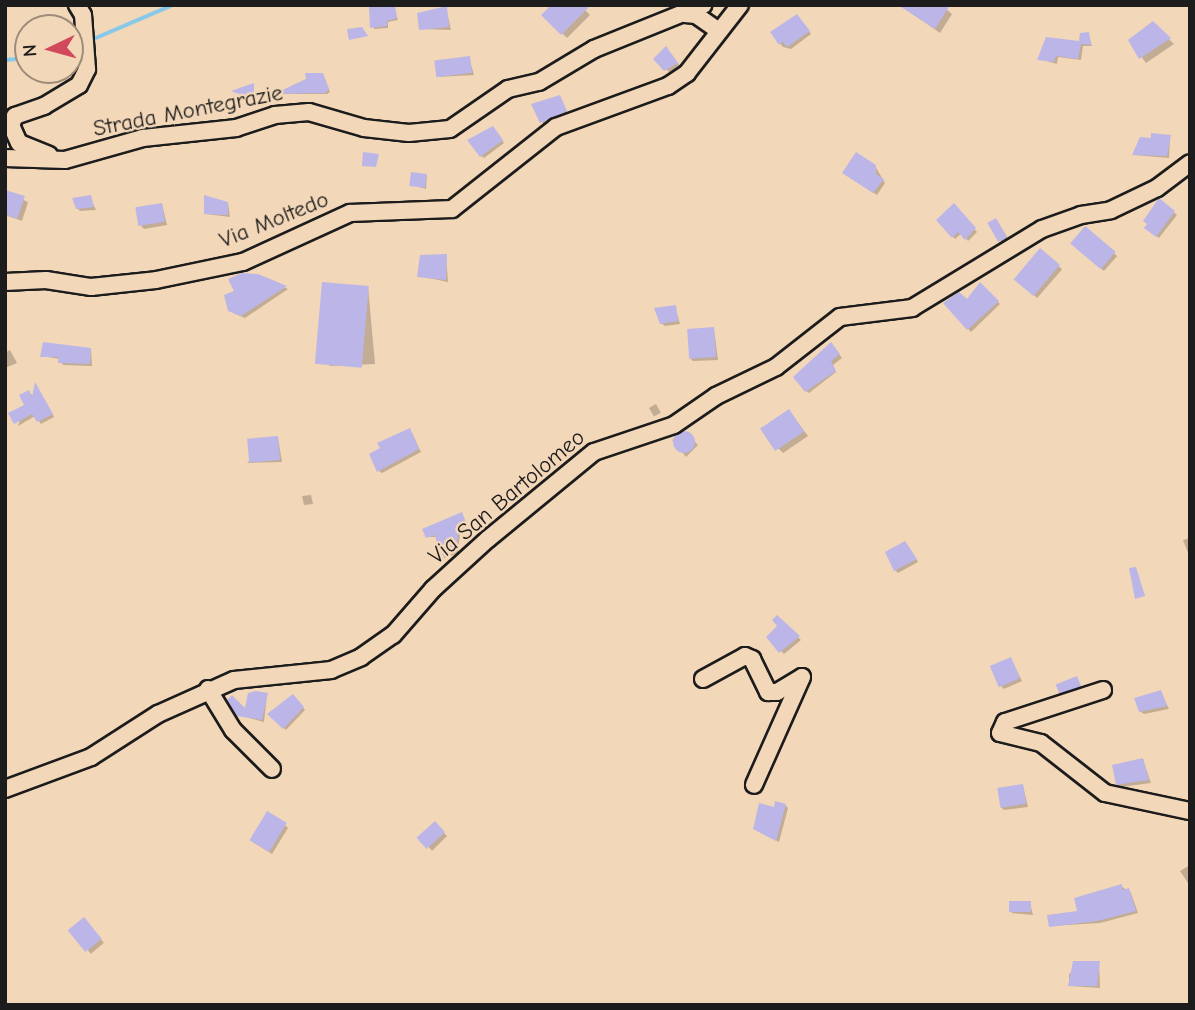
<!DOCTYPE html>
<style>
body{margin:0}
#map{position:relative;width:1195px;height:1010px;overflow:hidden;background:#f3d7b9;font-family:"Comic Neue",sans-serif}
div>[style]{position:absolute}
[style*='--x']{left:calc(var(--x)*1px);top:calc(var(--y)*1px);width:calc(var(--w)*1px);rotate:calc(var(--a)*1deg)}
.shadow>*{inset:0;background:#0003;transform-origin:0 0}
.stream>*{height:3.5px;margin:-1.75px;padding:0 1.75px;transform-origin:1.75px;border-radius:1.75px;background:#88c9e9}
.building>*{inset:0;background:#bbb6e7;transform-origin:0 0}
.round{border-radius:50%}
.roads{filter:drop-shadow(2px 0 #1c1c1c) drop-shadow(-2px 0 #1c1c1c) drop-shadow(0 2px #1c1c1c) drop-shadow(0 -2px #1c1c1c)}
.minor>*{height:16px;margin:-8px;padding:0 8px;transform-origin:8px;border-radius:8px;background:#f3d7b9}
span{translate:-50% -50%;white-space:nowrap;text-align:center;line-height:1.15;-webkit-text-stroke:5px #f3d7b9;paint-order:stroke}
.street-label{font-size:23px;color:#1c1c1c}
.frame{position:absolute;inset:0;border:7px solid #1c1c1c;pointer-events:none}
.north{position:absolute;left:14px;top:14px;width:70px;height:70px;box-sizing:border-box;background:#f3d7b9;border:2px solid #9d8c7a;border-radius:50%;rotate:265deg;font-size:19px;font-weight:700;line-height:28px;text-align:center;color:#1c1c1c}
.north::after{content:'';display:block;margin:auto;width:24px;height:32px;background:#d1495b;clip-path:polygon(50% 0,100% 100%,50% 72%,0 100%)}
</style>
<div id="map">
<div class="shadow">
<i style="clip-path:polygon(371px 5px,394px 7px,398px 20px,388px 22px,388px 28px,374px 29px)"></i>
<i style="clip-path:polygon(580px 5px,590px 15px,567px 38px,544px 15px)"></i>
<i style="clip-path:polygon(941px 5px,952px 14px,940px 33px,904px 8px)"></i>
<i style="clip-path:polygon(446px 8px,451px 30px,420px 29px)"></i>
<i style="clip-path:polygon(800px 19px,811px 34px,791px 49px,783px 47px,772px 33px)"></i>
<i style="clip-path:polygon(1152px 23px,1174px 44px,1146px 63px,1130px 41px)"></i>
<i style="clip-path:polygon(1088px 34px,1092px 46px,1083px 46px,1081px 60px,1058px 57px,1057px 64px,1039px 59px,1080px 43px)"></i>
<i style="clip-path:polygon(668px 51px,680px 66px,669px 72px,656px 59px)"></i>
<i style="clip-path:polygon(469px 58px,474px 75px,438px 77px)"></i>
<i style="clip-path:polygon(324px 77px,330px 92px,327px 94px,277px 94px)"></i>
<i style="clip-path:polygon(560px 97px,568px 114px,545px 125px,542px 122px)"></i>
<i style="clip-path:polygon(496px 131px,504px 143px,484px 158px,481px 156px)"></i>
<i style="clip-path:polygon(1170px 137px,1169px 158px,1134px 155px)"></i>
<i style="clip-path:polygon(875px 166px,885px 183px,877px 195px,847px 175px)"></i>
<i style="clip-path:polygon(427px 175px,426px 189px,412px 185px)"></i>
<i style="clip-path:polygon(5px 192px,28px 202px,22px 221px,5px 215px)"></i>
<i style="clip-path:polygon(90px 197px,96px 210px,80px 211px,77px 208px)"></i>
<i style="clip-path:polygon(1160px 201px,1177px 215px,1159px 238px,1149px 231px)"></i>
<i style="clip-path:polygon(228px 203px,230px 217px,206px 214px)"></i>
<i style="clip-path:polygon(162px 204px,167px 225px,144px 229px,141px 226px)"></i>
<i style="clip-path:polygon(954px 206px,977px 232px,968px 241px,962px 233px,955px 239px,939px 220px)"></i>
<i style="clip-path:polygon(998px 223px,1009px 240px,1003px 244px,989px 224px)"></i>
<i style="left:1086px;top:228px;width:42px;height:20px;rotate:42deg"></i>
<i style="left:1041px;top:251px;width:28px;height:38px;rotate:41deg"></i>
<i style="clip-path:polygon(446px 256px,448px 282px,419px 276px)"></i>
<i style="clip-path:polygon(257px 276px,288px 289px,245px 318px,233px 313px,236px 292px)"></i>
<i style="clip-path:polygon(980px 285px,1000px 304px,971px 332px,946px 304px,967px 302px)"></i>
<i style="clip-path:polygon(368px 287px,375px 364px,330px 366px,326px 363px)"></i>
<i style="clip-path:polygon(675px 307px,680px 324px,665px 326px,661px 323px)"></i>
<i style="clip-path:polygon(714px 329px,718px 360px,693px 361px,690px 358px)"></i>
<i style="clip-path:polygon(834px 347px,842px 358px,833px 365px,836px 372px,809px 393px,806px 391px)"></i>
<i style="clip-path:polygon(91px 349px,92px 366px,63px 365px,60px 359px,42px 356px)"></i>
<i style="clip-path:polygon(10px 350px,17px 363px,5px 368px,5px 353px)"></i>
<i style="clip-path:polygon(37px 387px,54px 417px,41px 424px,35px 416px,18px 426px,29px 392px,34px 397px)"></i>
<i style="left:656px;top:404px;width:10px;height:8px;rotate:61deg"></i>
<i style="clip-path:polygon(793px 416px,808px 436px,783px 453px,778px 448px)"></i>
<i style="clip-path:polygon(686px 432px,698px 445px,686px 457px,672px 440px)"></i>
<i style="clip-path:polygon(412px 433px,421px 452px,382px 473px,379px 471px)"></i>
<i style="clip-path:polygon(278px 438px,282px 462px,247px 463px)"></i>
<i style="clip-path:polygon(302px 496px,311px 495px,313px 504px,304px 505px)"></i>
<i style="clip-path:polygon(462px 514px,469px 530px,460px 533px,458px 553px,444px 558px,437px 537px,428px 537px)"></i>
<i style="clip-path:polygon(1190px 538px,1190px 558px,1183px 540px)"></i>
<i style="clip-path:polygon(908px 546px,918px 562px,898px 573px,895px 570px)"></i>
<i style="clip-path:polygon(777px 617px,801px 640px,784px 654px,768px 637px,779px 626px)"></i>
<i style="clip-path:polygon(1011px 659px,1022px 681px,1004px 689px,1001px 686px)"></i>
<i style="clip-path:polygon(1076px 678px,1082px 689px,1062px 696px,1060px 693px)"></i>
<i style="clip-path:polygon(1161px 692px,1169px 709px,1144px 714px,1140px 711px)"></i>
<i style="clip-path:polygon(267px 695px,264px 722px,238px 715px,246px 712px)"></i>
<i style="clip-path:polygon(293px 696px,305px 710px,286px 730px,269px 714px)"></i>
<i style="clip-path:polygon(1143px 760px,1151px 783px,1121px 787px,1118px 784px)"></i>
<i style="clip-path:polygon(1023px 786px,1028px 807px,1004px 810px,1001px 807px)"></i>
<i style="clip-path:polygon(785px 805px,788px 808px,779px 842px,758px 831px,775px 809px)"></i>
<i style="left:435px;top:824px;width:17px;height:21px;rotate:45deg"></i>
<i style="clip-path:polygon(285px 825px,288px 828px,272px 854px,254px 843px)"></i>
<i style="clip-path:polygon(1190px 865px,1190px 886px,1180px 871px)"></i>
<i style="clip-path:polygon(1121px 886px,1131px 893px,1138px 913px,1100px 923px,1051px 926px)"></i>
<i style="clip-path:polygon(1030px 903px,1033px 915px,1011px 913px)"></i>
<i style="left:84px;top:919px;width:31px;height:17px;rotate:50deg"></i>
<i style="clip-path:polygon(1099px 963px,1100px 988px,1069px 986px,1069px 974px)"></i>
</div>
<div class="stream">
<i style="--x:89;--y:41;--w:91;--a:-23.2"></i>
<i style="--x:70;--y:47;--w:12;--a:-20"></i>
<i style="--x:5;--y:60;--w:23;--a:-5"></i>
</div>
<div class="building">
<i style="clip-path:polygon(390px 5px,395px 5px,397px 18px,387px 21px,387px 26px,370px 28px,369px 7px)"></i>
<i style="clip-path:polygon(551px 5px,591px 5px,561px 35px,541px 15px)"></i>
<i style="clip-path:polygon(898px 5px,950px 5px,935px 29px)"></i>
<i style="clip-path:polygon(447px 6px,449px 27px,419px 30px,417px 13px)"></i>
<i style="clip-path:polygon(797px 14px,810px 31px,787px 47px,783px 42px,779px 45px,770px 32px)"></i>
<i style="clip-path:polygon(1153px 21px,1171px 38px,1139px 59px,1128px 40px)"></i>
<i style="clip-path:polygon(362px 27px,368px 36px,349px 40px,347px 29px)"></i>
<i style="clip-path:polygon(1089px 32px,1091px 45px,1081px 44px,1078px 59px,1056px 56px,1054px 62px,1037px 60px,1046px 37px,1079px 41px,1080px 33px)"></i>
<i style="clip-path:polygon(666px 46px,678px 63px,664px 71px,653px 59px)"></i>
<i style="left:470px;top:56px;width:17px;height:36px;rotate:83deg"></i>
<i style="clip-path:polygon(305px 73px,323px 73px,329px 89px,325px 93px,274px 94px,306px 79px)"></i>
<i style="clip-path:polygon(254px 83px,254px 100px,231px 91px)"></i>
<i style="clip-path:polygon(560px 95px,567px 111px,540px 123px,531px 104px)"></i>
<i style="clip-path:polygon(493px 126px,503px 140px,480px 157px,467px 140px)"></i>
<i style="clip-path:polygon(1151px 133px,1171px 135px,1167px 156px,1132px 155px,1140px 137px,1151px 138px)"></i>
<i style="clip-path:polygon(363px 152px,379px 154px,376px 167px,362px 166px)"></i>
<i style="clip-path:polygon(856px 152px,876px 165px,876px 174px,884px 179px,873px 193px,842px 173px)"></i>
<i style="left:411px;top:172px;width:16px;height:14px;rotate:7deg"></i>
<i style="clip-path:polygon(5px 190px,25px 196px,17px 219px,5px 214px)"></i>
<i style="clip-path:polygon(91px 195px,94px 207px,76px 209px,72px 198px)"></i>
<i style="clip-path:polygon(204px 195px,228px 202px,228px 215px,204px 214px)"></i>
<i style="clip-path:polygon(1159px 198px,1175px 211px,1156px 237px,1144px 228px,1147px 224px,1143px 221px)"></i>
<i style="left:162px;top:203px;width:19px;height:27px;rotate:81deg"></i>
<i style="clip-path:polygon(954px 203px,976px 228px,965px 240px,958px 232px,952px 238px,936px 220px)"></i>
<i style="left:996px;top:218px;width:22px;height:10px;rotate:60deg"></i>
<i style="left:1085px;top:226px;width:40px;height:23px;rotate:40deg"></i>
<i style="left:1040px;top:248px;width:26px;height:41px;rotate:40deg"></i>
<i style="clip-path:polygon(447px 254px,446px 280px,417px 277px,420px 255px)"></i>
<i style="clip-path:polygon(242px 273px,258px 274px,287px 286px,241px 316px,228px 311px,224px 295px,234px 291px,228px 279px)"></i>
<i style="left:322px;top:282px;width:47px;height:82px;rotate:5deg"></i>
<i style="clip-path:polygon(980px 282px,999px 301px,967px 330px,943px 303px,959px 292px,967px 299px)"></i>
<i style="clip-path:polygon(676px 305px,678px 321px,660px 324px,654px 308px)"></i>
<i style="left:714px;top:327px;width:30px;height:27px;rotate:86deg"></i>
<i style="clip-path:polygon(43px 342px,91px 348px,90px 364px,58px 363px,58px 357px,40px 357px)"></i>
<i style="clip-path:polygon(831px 342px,840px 354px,831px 361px,836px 371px,805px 392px,793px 377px)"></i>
<i style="clip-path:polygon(35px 382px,53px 414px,37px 422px,32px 414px,14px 424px,8px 413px,24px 405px,19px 395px,29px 390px,32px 397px)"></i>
<i style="left:789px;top:409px;width:27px;height:35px;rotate:56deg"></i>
<i style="clip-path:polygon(410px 428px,419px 449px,377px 472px,369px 454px,380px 448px,377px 443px)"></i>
<i class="round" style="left:673px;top:431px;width:22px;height:22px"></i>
<i style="left:278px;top:436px;width:24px;height:31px;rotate:85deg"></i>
<i style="clip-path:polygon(462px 512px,468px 528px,458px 531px,457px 550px,440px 556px,435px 535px,426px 538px,422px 529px)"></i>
<i style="clip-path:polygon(905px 541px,917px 559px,894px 571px,885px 552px)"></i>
<i style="clip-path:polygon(1136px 567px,1145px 596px,1135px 599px,1129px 568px)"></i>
<i style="clip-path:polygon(777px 615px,800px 636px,779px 653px,766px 637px,777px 626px,772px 620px)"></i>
<i style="left:1011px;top:657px;width:23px;height:23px;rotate:67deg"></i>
<i style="left:1077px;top:676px;width:11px;height:23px;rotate:68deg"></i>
<i style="clip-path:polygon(1161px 690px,1167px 706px,1139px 712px,1134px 698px)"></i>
<i style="clip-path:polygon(256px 691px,268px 693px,262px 720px,237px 716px,227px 700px,232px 695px,245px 708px,248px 693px)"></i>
<i style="clip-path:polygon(293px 694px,304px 707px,283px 729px,267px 714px)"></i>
<i style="clip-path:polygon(1143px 758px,1149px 780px,1116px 785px,1112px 765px)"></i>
<i style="left:1023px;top:784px;width:20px;height:26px;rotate:81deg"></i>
<i style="clip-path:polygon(775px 801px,786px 804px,776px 841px,753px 829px,759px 803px,774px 807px)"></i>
<i style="left:267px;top:811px;width:23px;height:34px;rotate:31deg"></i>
<i style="left:435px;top:821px;width:15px;height:25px;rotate:48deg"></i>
<i style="clip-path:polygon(1122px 884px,1122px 890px,1129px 888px,1136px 911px,1097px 921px,1049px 927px,1047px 915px,1077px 911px,1074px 898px)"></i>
<i style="left:1031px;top:901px;width:11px;height:22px;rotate:90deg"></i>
<i style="left:84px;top:917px;width:28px;height:21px;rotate:51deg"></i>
<i style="clip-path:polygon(1073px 961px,1100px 961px,1097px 986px,1068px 986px)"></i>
</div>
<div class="roads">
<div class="minor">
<i style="--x:685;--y:14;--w:11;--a:5"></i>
<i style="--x:696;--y:15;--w:28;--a:35"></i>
<i style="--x:49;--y:155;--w:32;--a:-158"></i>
<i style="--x:19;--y:143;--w:20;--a:-114"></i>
<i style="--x:11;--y:125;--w:10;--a:-66"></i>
<i style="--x:15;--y:116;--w:31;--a:-19"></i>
<i style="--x:44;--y:106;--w:41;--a:-31"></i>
<i style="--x:79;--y:85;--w:18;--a:-63"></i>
<i style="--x:87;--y:69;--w:54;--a:-94.2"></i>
<i style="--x:83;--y:15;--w:12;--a:-121"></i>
<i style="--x:5;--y:158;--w:60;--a:1.9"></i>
<i style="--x:65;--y:160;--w:81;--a:-15.8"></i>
<i style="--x:143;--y:138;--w:94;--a:-6.1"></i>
<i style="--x:236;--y:128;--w:41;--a:-18.4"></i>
<i style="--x:275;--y:115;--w:34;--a:-5"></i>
<i style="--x:309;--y:112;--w:57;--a:16.2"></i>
<i style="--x:364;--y:128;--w:45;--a:6.3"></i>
<i style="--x:409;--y:133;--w:41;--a:-5.6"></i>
<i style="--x:450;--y:129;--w:70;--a:-34.6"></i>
<i style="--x:508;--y:89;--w:32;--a:-13"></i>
<i style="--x:539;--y:82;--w:64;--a:-31"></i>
<i style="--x:594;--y:49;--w:118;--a:-22"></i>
<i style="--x:5;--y:282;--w:41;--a:-2.8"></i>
<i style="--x:46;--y:280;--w:46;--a:8.8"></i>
<i style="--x:91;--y:287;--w:65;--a:-6.1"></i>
<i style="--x:156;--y:280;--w:89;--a:-11.7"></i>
<i style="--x:243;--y:262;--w:118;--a:-24.6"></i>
<i style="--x:350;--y:213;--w:102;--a:-2.2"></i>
<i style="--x:452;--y:209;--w:132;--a:-38.3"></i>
<i style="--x:556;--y:127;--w:119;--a:-20.1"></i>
<i style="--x:668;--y:86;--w:23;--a:-34"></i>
<i style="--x:687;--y:73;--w:86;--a:-52.1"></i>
<i style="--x:703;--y:679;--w:48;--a:-28.7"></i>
<i style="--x:745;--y:656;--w:8;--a:23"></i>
<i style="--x:752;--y:659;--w:37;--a:64"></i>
<i style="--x:768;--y:692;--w:9;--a:0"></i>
<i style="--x:777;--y:692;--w:29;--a:-31"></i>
<i style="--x:802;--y:677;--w:118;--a:114"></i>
<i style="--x:208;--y:689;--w:48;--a:58.6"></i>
<i style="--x:233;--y:730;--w:55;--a:45"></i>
<i style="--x:1103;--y:690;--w:103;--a:161.9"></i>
<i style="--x:1005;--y:722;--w:12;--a:114"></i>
<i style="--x:1000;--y:733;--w:42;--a:13.7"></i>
<i style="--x:1041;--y:743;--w:81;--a:38"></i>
<i style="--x:1105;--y:793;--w:87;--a:12"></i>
<i style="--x:5;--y:789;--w:92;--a:-20.4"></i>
<i style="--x:91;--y:757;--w:80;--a:-32.7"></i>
<i style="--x:158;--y:714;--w:83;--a:-24.1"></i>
<i style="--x:234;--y:680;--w:98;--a:-5.9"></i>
<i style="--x:331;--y:670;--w:33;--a:-23"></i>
<i style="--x:361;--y:657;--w:39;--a:-35"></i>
<i style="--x:393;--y:635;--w:61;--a:-49"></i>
<i style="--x:433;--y:589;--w:74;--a:-42.3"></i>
<i style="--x:488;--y:539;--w:137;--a:-39.4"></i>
<i style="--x:594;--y:452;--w:84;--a:-18.6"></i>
<i style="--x:674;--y:425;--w:51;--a:-34.6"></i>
<i style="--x:716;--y:396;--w:67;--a:-25.8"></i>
<i style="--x:776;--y:367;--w:81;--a:-38"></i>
<i style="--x:840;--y:317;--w:73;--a:-7.1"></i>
<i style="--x:912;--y:308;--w:152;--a:-31.3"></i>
<i style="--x:1042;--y:229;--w:41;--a:-19.7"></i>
<i style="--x:1081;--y:215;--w:30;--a:-9"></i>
<i style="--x:1111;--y:210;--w:51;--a:-25.6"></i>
<i style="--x:1157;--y:188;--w:41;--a:-37.1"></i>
</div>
</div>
<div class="street-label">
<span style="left:188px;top:111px;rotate:-11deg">Strada Montegrazie</span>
<span style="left:274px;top:220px;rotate:-22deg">Via Moltedo</span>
<span style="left:507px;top:497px;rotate:-40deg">Via San Bartolomeo</span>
</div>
<div class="frame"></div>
<div class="north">N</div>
</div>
